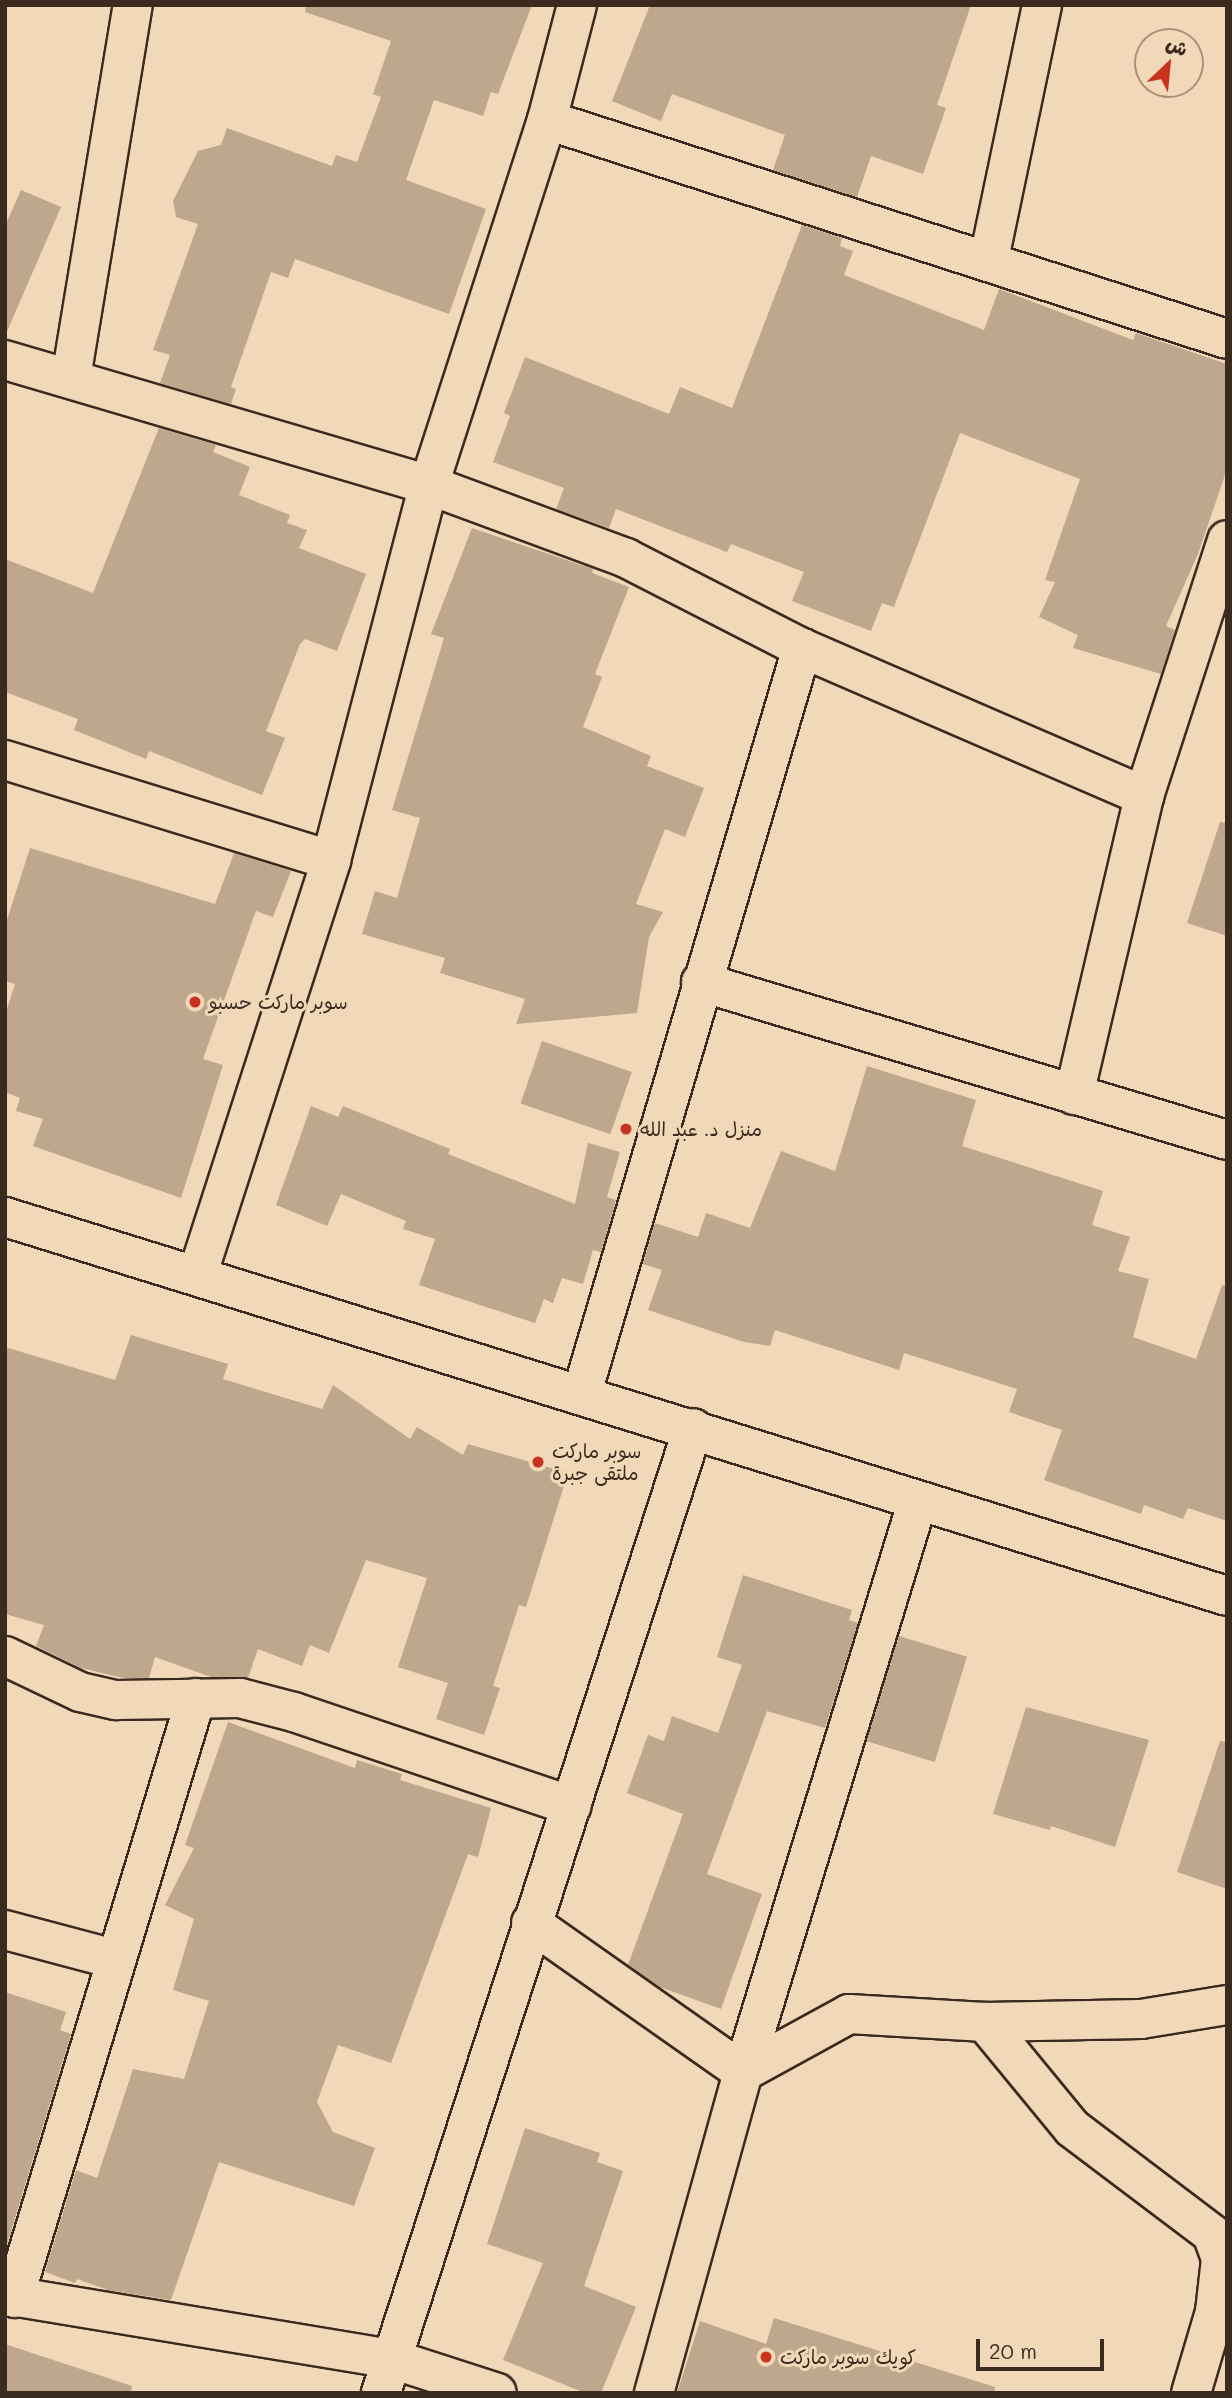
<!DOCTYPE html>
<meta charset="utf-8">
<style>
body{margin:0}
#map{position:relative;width:1232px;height:2398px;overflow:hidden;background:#f0d8b8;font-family:Mali,"Playpen Sans Arabic",sans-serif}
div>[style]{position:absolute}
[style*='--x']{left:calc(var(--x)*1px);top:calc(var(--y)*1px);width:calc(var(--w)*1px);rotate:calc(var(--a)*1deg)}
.building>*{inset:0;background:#bea78d;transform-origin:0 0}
.roads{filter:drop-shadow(2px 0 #3b2a1e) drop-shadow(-2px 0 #3b2a1e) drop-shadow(0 2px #3b2a1e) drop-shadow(0 -2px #3b2a1e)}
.street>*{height:38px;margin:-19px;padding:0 19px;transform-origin:19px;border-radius:19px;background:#f0d8b8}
.secondary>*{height:38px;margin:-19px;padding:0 19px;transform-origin:19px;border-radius:19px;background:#f0d8b8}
.dots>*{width:19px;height:19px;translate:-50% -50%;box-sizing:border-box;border:4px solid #f0d8b8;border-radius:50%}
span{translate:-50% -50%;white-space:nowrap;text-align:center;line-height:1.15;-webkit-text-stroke:6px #f0d8b8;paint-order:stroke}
.poi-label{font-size:19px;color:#3b2a1e}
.left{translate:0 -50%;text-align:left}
.frame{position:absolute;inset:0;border:7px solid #3b2a1e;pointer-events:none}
.north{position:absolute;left:1134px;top:28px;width:70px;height:70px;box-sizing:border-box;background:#f0d8b8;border:2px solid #a8927a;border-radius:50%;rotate:26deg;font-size:19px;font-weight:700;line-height:28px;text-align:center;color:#3b2a1e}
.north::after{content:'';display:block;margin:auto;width:24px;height:32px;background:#c8321e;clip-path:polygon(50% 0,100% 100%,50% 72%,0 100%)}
.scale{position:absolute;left:976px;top:2339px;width:128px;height:32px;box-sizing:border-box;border:4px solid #3b2a1e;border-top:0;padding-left:9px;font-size:21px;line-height:24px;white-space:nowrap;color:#3b2a1e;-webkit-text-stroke:5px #f0d8b8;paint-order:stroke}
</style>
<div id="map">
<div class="building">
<i style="clip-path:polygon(306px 5px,532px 5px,498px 94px,491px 92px,483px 116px,434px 100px,406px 180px,486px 209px,449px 314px,295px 259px,288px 278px,271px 272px,231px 387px,236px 389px,231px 404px,160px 383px,170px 355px,153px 350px,198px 224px,176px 217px,173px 201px,198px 151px,221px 145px,227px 128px,332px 166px,336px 155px,357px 162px,381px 97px,373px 94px,391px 41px,305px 12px)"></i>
<i style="clip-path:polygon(650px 5px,971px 5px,937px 105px,946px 108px,923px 174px,871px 156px,857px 197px,773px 170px,785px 135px,672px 94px,661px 121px,612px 101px)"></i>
<i style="clip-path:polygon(21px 190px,61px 207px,5px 336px,5px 226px)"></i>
<i style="clip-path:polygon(802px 225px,842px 238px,840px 246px,853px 251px,844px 275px,984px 330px,999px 289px,1133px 340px,1136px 333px,1227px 364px,1227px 469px,1198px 554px,1166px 626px,1175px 630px,1161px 674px,1073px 648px,1078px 635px,1039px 617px,1055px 582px,1045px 580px,1080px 479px,960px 433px,894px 607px,882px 603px,871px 631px,792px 601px,804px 572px,731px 544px,727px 552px,616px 509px,609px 528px,556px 509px,564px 488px,493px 462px,510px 416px,504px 413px,525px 357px,669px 414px,680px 387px,732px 408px)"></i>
<i style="clip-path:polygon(159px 428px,216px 445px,213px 452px,250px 467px,239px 495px,290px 515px,287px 523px,307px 530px,299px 548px,366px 574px,337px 651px,305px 639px,300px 644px,266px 731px,285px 738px,262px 795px,149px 751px,146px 759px,74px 730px,78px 719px,5px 692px,5px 559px,93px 593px)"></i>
<i style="clip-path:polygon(472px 528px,593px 569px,592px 573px,629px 587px,595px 674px,602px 677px,583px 727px,651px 756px,647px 766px,704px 788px,685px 837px,665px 829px,636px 904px,663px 912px,649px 937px,637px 1013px,516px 1024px,525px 999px,440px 973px,445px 958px,362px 934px,375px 891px,397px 898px,420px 818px,392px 810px,444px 638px,431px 634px)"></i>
<i style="clip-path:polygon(1220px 822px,1227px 823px,1227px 936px,1187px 923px)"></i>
<i style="clip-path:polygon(30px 848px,215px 904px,234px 853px,291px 871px,273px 917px,256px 911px,203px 1059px,223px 1065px,181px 1198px,33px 1146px,43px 1119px,16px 1111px,20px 1098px,5px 1092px,5px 1015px,15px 984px,5px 981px,5px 926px)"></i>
<i style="left:542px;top:1041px;width:95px;height:66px;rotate:19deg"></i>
<i style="clip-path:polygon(867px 1066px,976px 1100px,962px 1146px,1103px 1191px,1092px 1225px,1130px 1237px,1118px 1271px,1149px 1279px,1133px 1337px,1196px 1359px,1222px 1285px,1227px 1286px,1227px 1521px,1188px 1508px,1183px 1519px,1144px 1505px,1141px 1514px,1044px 1480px,1062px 1430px,1009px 1412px,1017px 1389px,904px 1353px,899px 1370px,775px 1330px,770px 1346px,744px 1342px,648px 1310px,662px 1270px,643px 1264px,655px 1223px,698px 1237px,706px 1213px,750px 1228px,781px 1151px,835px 1171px)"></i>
<i style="clip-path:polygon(311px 1106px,338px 1117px,343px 1106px,450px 1149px,448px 1154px,575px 1204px,588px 1143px,620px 1152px,607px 1197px,616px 1200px,601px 1252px,593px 1250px,583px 1284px,562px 1278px,553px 1303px,544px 1299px,535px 1323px,419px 1285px,435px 1239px,403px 1229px,406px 1221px,341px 1194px,327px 1226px,276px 1205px)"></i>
<i style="clip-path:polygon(131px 1335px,228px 1364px,223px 1379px,322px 1409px,333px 1385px,410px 1439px,417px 1427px,463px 1455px,468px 1444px,568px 1473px,526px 1607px,519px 1605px,493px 1686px,500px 1688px,484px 1735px,436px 1719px,448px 1683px,398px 1667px,427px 1578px,366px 1560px,329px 1653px,310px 1645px,302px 1666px,258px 1649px,248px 1678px,211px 1677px,155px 1657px,149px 1678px,123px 1678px,81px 1668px,36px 1646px,44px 1625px,5px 1614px,5px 1347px,115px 1380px)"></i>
<i style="clip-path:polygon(743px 1575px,852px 1610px,849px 1620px,858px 1623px,825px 1728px,767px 1711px,707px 1874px,762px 1894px,721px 2009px,660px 1987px,628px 1965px,683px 1814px,627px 1793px,648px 1735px,664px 1741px,672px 1716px,718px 1733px,742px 1665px,717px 1657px)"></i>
<i style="left:899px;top:1636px;width:71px;height:110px;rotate:17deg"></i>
<i style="clip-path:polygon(1026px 1707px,1149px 1740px,1115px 1847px,1051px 1826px,1050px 1830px,993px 1814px)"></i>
<i style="clip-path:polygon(228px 1722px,355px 1768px,357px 1760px,402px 1774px,400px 1780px,491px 1808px,478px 1857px,468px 1854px,391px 2063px,338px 2045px,317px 2102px,333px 2132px,375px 2148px,354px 2206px,219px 2162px,171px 2300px,108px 2290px,77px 2279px,75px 2283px,45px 2272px,76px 2170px,97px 2178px,133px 2069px,184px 2079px,209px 2001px,173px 1990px,194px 1919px,165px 1905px,194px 1848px,185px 1845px)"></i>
<i style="clip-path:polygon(1220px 1741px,1227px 1742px,1227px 1889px,1177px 1872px)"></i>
<i style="clip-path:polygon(5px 1992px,66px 2012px,60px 2030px,71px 2034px,5px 2251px)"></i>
<i style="clip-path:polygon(525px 2128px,600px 2153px,597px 2162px,623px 2171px,584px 2286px,636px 2307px,601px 2393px,585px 2393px,503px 2360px,543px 2263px,487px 2244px)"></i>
<i style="clip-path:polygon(774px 2318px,995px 2387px,994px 2393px,677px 2393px,700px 2321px,766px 2344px)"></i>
<i style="clip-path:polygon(5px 2344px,132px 2386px,131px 2393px,5px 2393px)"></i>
</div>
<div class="roads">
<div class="street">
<i style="--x:547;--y:120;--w:714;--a:17.85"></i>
<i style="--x:989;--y:259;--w:259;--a:-78.2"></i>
<i style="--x:5;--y:360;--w:442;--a:16.4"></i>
<i style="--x:429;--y:485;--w:210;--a:20.3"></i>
<i style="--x:626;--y:558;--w:198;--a:27.1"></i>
<i style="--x:802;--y:648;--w:373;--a:23.4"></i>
<i style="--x:71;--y:378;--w:378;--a:-80.6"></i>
<i style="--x:5;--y:760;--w:341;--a:17.1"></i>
<i style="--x:701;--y:982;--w:549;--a:16.72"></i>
<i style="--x:1074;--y:1095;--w:307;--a:-76.8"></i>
<i style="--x:1144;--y:796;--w:269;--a:-72"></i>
<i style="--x:582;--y:1393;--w:777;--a:-73.55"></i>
<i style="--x:5;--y:1656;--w:83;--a:25.6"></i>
<i style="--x:80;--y:1692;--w:37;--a:13"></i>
<i style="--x:116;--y:1700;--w:124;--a:-0.9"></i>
<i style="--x:240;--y:1698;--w:56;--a:14.5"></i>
<i style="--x:294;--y:1712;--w:293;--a:18.7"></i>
<i style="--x:531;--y:1923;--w:259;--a:35.1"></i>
<i style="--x:743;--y:2072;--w:121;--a:-28.7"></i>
<i style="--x:849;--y:2014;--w:136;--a:3.4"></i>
<i style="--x:985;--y:2022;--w:156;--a:-1.1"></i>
<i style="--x:1141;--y:2019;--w:87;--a:-9.2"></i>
<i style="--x:5;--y:1930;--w:113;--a:14.9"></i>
<i style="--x:985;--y:2022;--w:137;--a:50.6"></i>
<i style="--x:1072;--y:2128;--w:176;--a:37.1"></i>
<i style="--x:1212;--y:2234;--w:27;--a:70"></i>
<i style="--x:1221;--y:2259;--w:53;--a:96.5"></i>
<i style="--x:1215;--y:2312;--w:84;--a:106.5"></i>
<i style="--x:5;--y:2295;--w:392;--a:9.4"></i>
<i style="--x:392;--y:2359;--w:110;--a:17.9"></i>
<i style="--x:14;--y:2298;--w:627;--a:-73.13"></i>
<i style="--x:654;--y:2393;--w:333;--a:-74.5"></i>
<i style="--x:743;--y:2072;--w:598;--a:-72.99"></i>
</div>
<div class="secondary">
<i style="--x:5;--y:1217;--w:1279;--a:17.23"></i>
<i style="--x:198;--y:1273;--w:434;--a:-72.1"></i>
<i style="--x:331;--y:860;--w:388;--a:-75.4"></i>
<i style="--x:429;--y:485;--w:384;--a:-72.1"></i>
<i style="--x:547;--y:120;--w:119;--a:-75.4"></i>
<i style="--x:381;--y:2393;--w:1014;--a:-72.08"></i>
</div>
</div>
<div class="dots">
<i style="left:195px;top:1002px;background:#c8321e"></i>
<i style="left:626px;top:1129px;background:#c8321e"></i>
<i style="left:538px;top:1462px;background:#c8321e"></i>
<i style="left:766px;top:2357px;background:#c8321e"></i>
</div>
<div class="poi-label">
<span class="left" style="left:209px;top:1002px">سوبر ماركت حسبو</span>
<span class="left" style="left:640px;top:1129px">منزل د. عبد الله</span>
<span class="left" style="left:552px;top:1462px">سوبر ماركت<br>ملتقى جبرة</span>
<span class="left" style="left:780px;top:2357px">كويك سوبر ماركت</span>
</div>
<div class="frame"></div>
<div class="north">ش</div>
<div class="scale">20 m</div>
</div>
